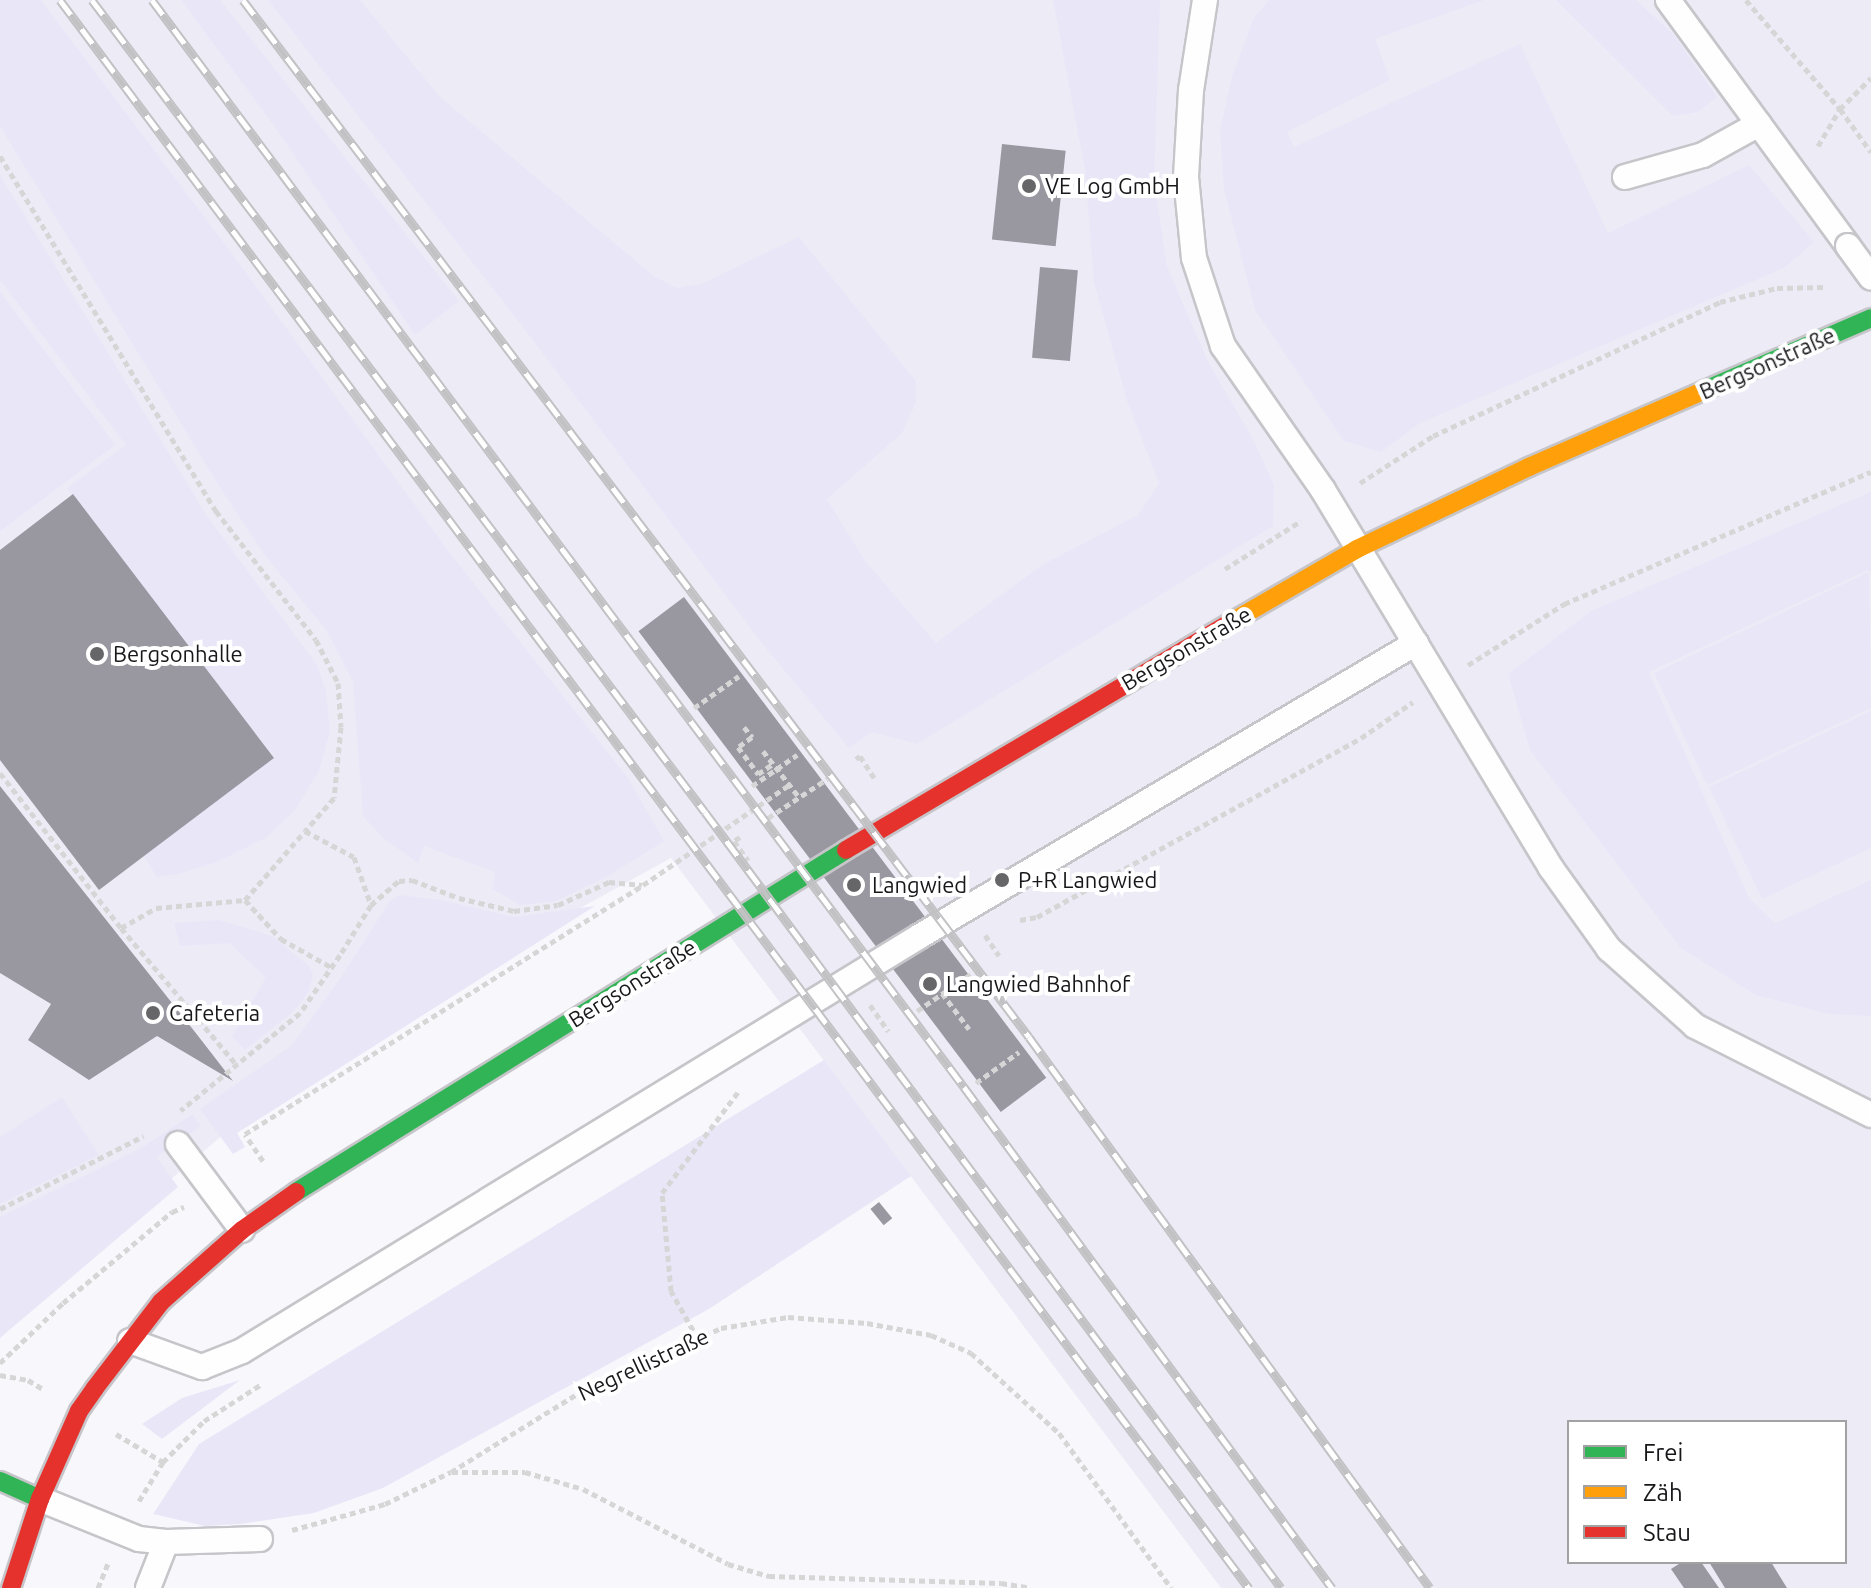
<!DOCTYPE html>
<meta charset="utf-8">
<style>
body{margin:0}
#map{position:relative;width:1871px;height:1588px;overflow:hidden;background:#f8f8fc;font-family:Ubuntu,sans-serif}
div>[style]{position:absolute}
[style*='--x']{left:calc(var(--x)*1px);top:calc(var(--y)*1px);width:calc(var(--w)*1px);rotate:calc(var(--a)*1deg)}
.built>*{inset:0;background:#edebf6}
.green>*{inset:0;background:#e9e6f8}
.building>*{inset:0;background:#9998a1;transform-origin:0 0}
.path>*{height:5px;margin-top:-2.5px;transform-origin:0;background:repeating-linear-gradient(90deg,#d6d6d7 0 6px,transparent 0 10px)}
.roads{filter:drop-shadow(2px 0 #c6c5c9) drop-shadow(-2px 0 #c6c5c9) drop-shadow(0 2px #c6c5c9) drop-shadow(0 -2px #c6c5c9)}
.lane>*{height:24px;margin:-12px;padding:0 12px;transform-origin:12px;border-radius:12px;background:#fefeff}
.fast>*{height:18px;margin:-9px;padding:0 9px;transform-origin:9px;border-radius:9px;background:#30b455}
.slow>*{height:18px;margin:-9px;padding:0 9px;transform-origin:9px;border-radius:9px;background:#ff9f0a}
.jam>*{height:18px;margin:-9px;padding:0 9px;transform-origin:9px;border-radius:9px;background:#e5322d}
.rail>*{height:9px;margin-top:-4.5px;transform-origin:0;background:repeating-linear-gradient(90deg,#fff 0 18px,#c2c2c4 0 36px);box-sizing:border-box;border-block:2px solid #c2c2c4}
.bridges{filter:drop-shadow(2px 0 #c6c5c9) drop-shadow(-2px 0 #c6c5c9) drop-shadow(0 2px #c6c5c9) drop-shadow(0 -2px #c6c5c9)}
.lane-bridge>*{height:24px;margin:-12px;padding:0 12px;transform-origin:12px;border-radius:12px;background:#fefeff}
.dots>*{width:22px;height:22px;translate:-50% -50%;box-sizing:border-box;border:4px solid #fff;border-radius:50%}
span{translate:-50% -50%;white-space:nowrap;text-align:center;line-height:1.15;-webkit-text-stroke:8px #fff;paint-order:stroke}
.poi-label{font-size:22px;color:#171619}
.left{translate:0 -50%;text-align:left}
.street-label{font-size:22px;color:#171619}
.legend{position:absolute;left:1567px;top:1420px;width:280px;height:144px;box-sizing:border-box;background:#fff;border:2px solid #a2a2a3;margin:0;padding:10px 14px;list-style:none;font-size:24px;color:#171619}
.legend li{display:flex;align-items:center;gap:16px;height:40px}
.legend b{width:40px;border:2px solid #a2a2a3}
</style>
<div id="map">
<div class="built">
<i style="clip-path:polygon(evenodd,0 0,1871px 0,1871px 1588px,1221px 1588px,671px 858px,367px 1026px,292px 1076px,163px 1186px,0 1267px,0 973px,51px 1004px,28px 1040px,157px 1036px,232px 1080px,0 786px,0 760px,73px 495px,0 550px,0 532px,116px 445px,0 291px,0 0,1569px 1422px,1845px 1422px,1845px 1562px,1569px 1562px,1569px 1422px)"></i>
</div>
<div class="green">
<i style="clip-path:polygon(0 0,41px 0,236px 259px,449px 552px,628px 778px,664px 841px,608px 876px,556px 901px,520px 905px,492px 889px,495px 872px,424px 846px,418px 863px,382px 837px,363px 816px,353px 682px,327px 631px,264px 554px,216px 481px,0 126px)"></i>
<i style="clip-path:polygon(181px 0,220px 0,459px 301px,415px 335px,275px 127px)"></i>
<i style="clip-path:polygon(268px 0,360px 0,440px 97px,655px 277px,677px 288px,701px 284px,799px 237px,916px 381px,916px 402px,902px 433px,827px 499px,865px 561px,936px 643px,1042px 565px,1138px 515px,1159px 483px,1127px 401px,1094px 282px,1085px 170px,1053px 0,1160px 0,1154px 183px,1167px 266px,1208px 362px,1253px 439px,1274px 485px,1273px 526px,917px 744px,872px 732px,849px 748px,761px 642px,529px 335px)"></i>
<i style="clip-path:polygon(1269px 0,1484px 0,1375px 39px,1390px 80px,1287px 132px,1294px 147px,1520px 44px,1608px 233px,1749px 165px,1814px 242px,1784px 268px,1420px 423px,1381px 452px,1344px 441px,1255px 310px,1224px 189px,1220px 131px,1232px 76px,1254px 18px)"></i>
<i style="clip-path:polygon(1556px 0,1636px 0,1674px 35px,1717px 97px,1698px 112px,1673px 116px)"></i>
<i style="clip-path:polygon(0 175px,207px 516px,317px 665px,326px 691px,330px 731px,319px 771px,295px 810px,267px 837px,217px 862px,178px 874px,157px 877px,144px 856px,274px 757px,67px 488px,126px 445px,0 280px)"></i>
<i style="clip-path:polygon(0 291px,116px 445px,0 532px)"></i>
<i style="clip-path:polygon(1871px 492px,1871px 572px,1868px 570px,1649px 672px,1749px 898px,1775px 923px,1871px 880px,1871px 1016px,1828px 1014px,1756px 995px,1681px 948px,1530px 750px,1508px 674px,1591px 611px)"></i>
<i style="clip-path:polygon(1869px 572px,1871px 708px,1707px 785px,1654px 673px)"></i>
<i style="clip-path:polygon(1871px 711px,1871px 848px,1762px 899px,1709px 787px)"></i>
<i style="clip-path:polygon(399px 895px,442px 900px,513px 917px,595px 906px,237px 1133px,245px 1147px,233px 1154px,200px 1109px,291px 1046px,339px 980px,390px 901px)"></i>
<i style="clip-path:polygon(219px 920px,272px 936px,309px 966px,313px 974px,309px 991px,294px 1011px,245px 1050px,232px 1036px,266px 978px,229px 943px,180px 946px,174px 923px)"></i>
<i style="clip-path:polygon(824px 1060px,911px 1176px,709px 1309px,383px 1488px,314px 1513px,241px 1524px,205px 1526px,153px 1514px,199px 1444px)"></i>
<i style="clip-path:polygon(62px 1097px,99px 1155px,0 1204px,0 1137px)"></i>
<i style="clip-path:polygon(193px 1114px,201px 1126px,157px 1157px,178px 1187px,0 1338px,0 1217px,143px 1147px)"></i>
<i style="clip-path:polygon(240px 1380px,162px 1439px,142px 1424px,182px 1398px)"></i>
</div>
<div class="building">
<i style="left:1002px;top:144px;width:64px;height:96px;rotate:6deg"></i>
<i style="left:1040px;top:267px;width:38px;height:91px;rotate:5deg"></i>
<i style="clip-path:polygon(73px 494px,274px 758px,99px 890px,0 760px,0 550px)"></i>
<i style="left:684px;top:597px;width:602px;height:57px;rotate:53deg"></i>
<i style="clip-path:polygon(0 786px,195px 1032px,233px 1081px,157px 1036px,89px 1080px,28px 1040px,51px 1004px,0 973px)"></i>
<i style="left:879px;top:1202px;width:21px;height:11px;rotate:51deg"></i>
<i style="clip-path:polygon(1682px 1562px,1701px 1562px,1719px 1588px,1684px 1588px,1671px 1569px)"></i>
<i style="clip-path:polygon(1709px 1562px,1771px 1562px,1787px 1588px,1725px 1588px)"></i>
</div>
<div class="path">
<i style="--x:1746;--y:0;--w:144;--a:49.2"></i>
<i style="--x:1840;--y:109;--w:53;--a:54.2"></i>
<i style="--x:1818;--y:146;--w:43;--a:-59.3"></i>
<i style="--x:1840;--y:109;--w:44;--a:-45"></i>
<i style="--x:0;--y:156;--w:416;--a:58.7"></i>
<i style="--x:216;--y:511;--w:163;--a:52.2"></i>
<i style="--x:316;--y:640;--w:48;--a:62.9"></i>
<i style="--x:338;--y:683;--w:44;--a:86.1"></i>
<i style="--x:341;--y:727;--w:71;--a:95.6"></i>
<i style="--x:334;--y:798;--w:44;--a:131.3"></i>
<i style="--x:1360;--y:483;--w:87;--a:-32.8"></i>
<i style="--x:1433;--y:436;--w:317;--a:-25"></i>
<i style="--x:1720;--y:302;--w:59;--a:-13.8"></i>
<i style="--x:1777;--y:288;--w:48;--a:-1.2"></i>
<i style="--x:1225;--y:569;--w:90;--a:-32.3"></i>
<i style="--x:1468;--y:665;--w:114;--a:-32.4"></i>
<i style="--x:1564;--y:604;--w:334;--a:-23.3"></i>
<i style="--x:694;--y:708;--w:55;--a:-35.4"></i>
<i style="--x:744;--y:727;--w:13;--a:51"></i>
<i style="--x:752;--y:737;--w:17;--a:144"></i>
<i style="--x:738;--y:747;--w:34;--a:53"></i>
<i style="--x:758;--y:774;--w:18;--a:-34"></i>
<i style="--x:763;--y:751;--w:58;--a:52"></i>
<i style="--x:856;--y:759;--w:5;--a:-37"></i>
<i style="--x:860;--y:756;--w:27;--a:57"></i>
<i style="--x:0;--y:773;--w:197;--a:52"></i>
<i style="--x:121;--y:928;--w:40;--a:-29.7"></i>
<i style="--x:156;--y:908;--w:89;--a:-5.1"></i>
<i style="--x:245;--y:900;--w:91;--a:-49"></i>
<i style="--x:305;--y:831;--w:55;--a:28"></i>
<i style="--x:354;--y:857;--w:51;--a:70.5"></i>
<i style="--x:371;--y:905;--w:59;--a:121.8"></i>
<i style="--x:340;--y:955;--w:70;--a:124.6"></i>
<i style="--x:300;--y:1013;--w:154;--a:140.8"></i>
<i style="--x:752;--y:786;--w:55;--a:-34.6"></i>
<i style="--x:768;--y:818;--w:71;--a:-33.5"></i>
<i style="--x:740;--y:837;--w:7;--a:146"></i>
<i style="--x:734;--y:841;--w:24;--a:54"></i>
<i style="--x:245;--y:900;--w:53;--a:47.3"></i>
<i style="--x:281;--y:939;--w:57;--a:29.2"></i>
<i style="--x:371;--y:905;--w:37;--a:-41"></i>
<i style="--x:399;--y:881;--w:13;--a:-4"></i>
<i style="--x:412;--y:880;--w:50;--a:21"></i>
<i style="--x:459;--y:898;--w:57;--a:13.3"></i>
<i style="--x:514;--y:911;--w:44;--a:-7.8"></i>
<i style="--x:558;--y:905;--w:56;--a:-24.3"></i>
<i style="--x:609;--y:882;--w:33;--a:5"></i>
<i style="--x:1020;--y:920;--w:17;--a:-10"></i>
<i style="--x:1037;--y:917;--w:370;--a:-28.9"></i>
<i style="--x:1361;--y:738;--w:63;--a:-34.7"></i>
<i style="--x:121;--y:928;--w:177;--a:49.8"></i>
<i style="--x:985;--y:935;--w:25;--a:56"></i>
<i style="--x:942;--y:993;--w:45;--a:53.1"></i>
<i style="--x:870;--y:1005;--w:32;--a:55"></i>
<i style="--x:917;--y:1011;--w:65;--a:-34.4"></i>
<i style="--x:976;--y:1083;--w:53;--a:-35.8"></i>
<i style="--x:263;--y:1161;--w:32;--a:-124"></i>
<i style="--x:245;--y:1134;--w:469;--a:-32"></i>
<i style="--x:643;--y:885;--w:177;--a:-34.4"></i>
<i style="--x:0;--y:1209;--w:161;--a:-27"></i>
<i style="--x:698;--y:1339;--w:55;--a:-119.4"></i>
<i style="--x:671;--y:1291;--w:98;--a:-95.2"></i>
<i style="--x:662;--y:1193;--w:128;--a:-53"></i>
<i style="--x:0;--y:1363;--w:87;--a:-43.6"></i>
<i style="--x:63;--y:1303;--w:142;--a:-39.9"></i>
<i style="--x:172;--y:1212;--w:13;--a:-23"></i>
<i style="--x:0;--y:1375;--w:28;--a:10"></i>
<i style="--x:28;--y:1380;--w:17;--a:31"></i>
<i style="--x:116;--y:1434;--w:55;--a:30.8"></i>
<i style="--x:452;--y:1472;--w:73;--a:0"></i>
<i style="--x:525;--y:1472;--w:60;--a:16.3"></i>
<i style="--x:583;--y:1489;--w:163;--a:27.3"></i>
<i style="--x:728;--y:1564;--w:43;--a:16.3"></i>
<i style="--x:769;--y:1576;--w:232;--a:1.7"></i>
<i style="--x:1001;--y:1583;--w:30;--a:9"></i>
<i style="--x:139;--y:1501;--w:46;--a:-58.4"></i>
<i style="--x:163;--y:1462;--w:58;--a:-45"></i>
<i style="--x:204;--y:1421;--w:67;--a:-32.7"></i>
<i style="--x:292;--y:1530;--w:97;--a:-15.6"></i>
<i style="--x:385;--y:1504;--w:73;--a:-25.9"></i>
<i style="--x:451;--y:1472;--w:148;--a:-31.8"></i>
<i style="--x:577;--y:1394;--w:158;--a:-24.6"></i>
<i style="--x:721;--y:1328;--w:68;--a:-9.3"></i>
<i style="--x:788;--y:1317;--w:79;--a:4.3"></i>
<i style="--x:867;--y:1323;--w:65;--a:10.6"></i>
<i style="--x:931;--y:1335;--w:44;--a:24.2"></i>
<i style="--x:971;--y:1353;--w:119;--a:42.3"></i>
<i style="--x:1059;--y:1433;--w:191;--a:54.1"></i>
<i style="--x:98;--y:1588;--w:27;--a:-68"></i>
</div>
<div class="roads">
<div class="lane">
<i style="--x:1205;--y:0;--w:91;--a:98.8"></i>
<i style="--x:1191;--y:90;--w:87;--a:93.3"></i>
<i style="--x:1186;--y:177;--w:81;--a:84.4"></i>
<i style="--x:1194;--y:258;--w:93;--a:71.8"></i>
<i style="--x:1223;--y:346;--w:175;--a:55.2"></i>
<i style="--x:1323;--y:490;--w:441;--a:58.9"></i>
<i style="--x:1551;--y:868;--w:100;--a:54.4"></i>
<i style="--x:1609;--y:949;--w:115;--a:41.8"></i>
<i style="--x:1695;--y:1026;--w:197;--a:26.8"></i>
<i style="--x:1668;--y:0;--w:305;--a:53.8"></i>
<i style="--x:1625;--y:177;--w:81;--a:-15.8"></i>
<i style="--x:1703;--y:155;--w:64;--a:-29"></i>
<i style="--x:178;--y:1144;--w:107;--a:53.3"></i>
<i style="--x:130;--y:1341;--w:77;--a:19.9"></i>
<i style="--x:202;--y:1367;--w:43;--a:-21.8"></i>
<i style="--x:242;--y:1351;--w:795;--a:-31.47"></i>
<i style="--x:920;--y:936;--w:576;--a:-30.57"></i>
<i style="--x:40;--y:1499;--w:107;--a:22"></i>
<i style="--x:139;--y:1539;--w:27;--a:6"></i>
<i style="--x:166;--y:1542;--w:94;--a:-1.8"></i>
<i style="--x:148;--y:1588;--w:49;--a:-68.6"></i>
</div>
<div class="fast">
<i style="--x:1705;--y:390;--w:181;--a:-23.4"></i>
<i style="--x:296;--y:1192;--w:648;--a:-31.87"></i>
<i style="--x:0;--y:1481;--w:44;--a:24.2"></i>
</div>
<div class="slow">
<i style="--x:1233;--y:621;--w:143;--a:-30.1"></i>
<i style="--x:1357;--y:549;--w:191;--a:-25.5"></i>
<i style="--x:1529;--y:467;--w:192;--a:-23.6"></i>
</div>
<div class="jam">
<i style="--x:846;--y:850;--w:450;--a:-30.6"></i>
<i style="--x:11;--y:1588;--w:94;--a:-72"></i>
<i style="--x:40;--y:1499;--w:96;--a:-66.1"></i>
<i style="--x:79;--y:1411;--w:28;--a:-55"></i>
<i style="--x:95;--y:1388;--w:108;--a:-52.5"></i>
<i style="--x:161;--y:1302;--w:108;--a:-41.6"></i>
<i style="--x:242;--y:1230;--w:66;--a:-35.1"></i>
</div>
</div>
<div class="rail">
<i style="--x:60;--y:0;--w:1984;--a:53.18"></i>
<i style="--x:92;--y:0;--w:1017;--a:52.95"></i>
<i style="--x:705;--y:812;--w:966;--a:53.41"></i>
<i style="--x:152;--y:0;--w:1357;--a:53.24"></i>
<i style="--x:964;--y:1087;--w:622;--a:53.7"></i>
<i style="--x:243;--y:0;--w:1301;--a:52.84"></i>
<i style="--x:1029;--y:1037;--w:681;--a:53.95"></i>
</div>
<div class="bridges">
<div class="lane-bridge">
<i style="--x:1848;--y:246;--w:39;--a:54"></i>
</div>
</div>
<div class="dots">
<i style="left:1029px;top:186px;background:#666568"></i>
<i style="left:97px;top:654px;background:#666568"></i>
<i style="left:1002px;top:880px;background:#666568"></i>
<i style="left:854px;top:885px;background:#666568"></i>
<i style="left:930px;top:984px;background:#666568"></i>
<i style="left:153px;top:1013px;background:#666568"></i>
</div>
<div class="poi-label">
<span class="left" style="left:1045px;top:186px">VE Log GmbH</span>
<span class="left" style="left:113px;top:654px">Bergsonhalle</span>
<span class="left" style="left:1018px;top:880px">P+R Langwied</span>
<span class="left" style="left:872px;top:885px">Langwied</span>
<span class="left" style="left:946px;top:984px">Langwied Bahnhof</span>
<span class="left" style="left:169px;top:1013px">Cafeteria</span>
</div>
<div class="street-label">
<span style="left:1767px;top:363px;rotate:-24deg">Bergsonstraße</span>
<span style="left:1186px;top:648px;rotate:-30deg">Bergsonstraße</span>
<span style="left:632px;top:983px;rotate:-32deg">Bergsonstraße</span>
<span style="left:643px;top:1364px;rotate:-25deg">Negrellistraße</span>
</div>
<ul class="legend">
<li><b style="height:10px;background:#30b455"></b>Frei</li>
<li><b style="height:10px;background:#ff9f0a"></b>Zäh</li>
<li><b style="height:10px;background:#e5322d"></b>Stau</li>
</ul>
</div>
